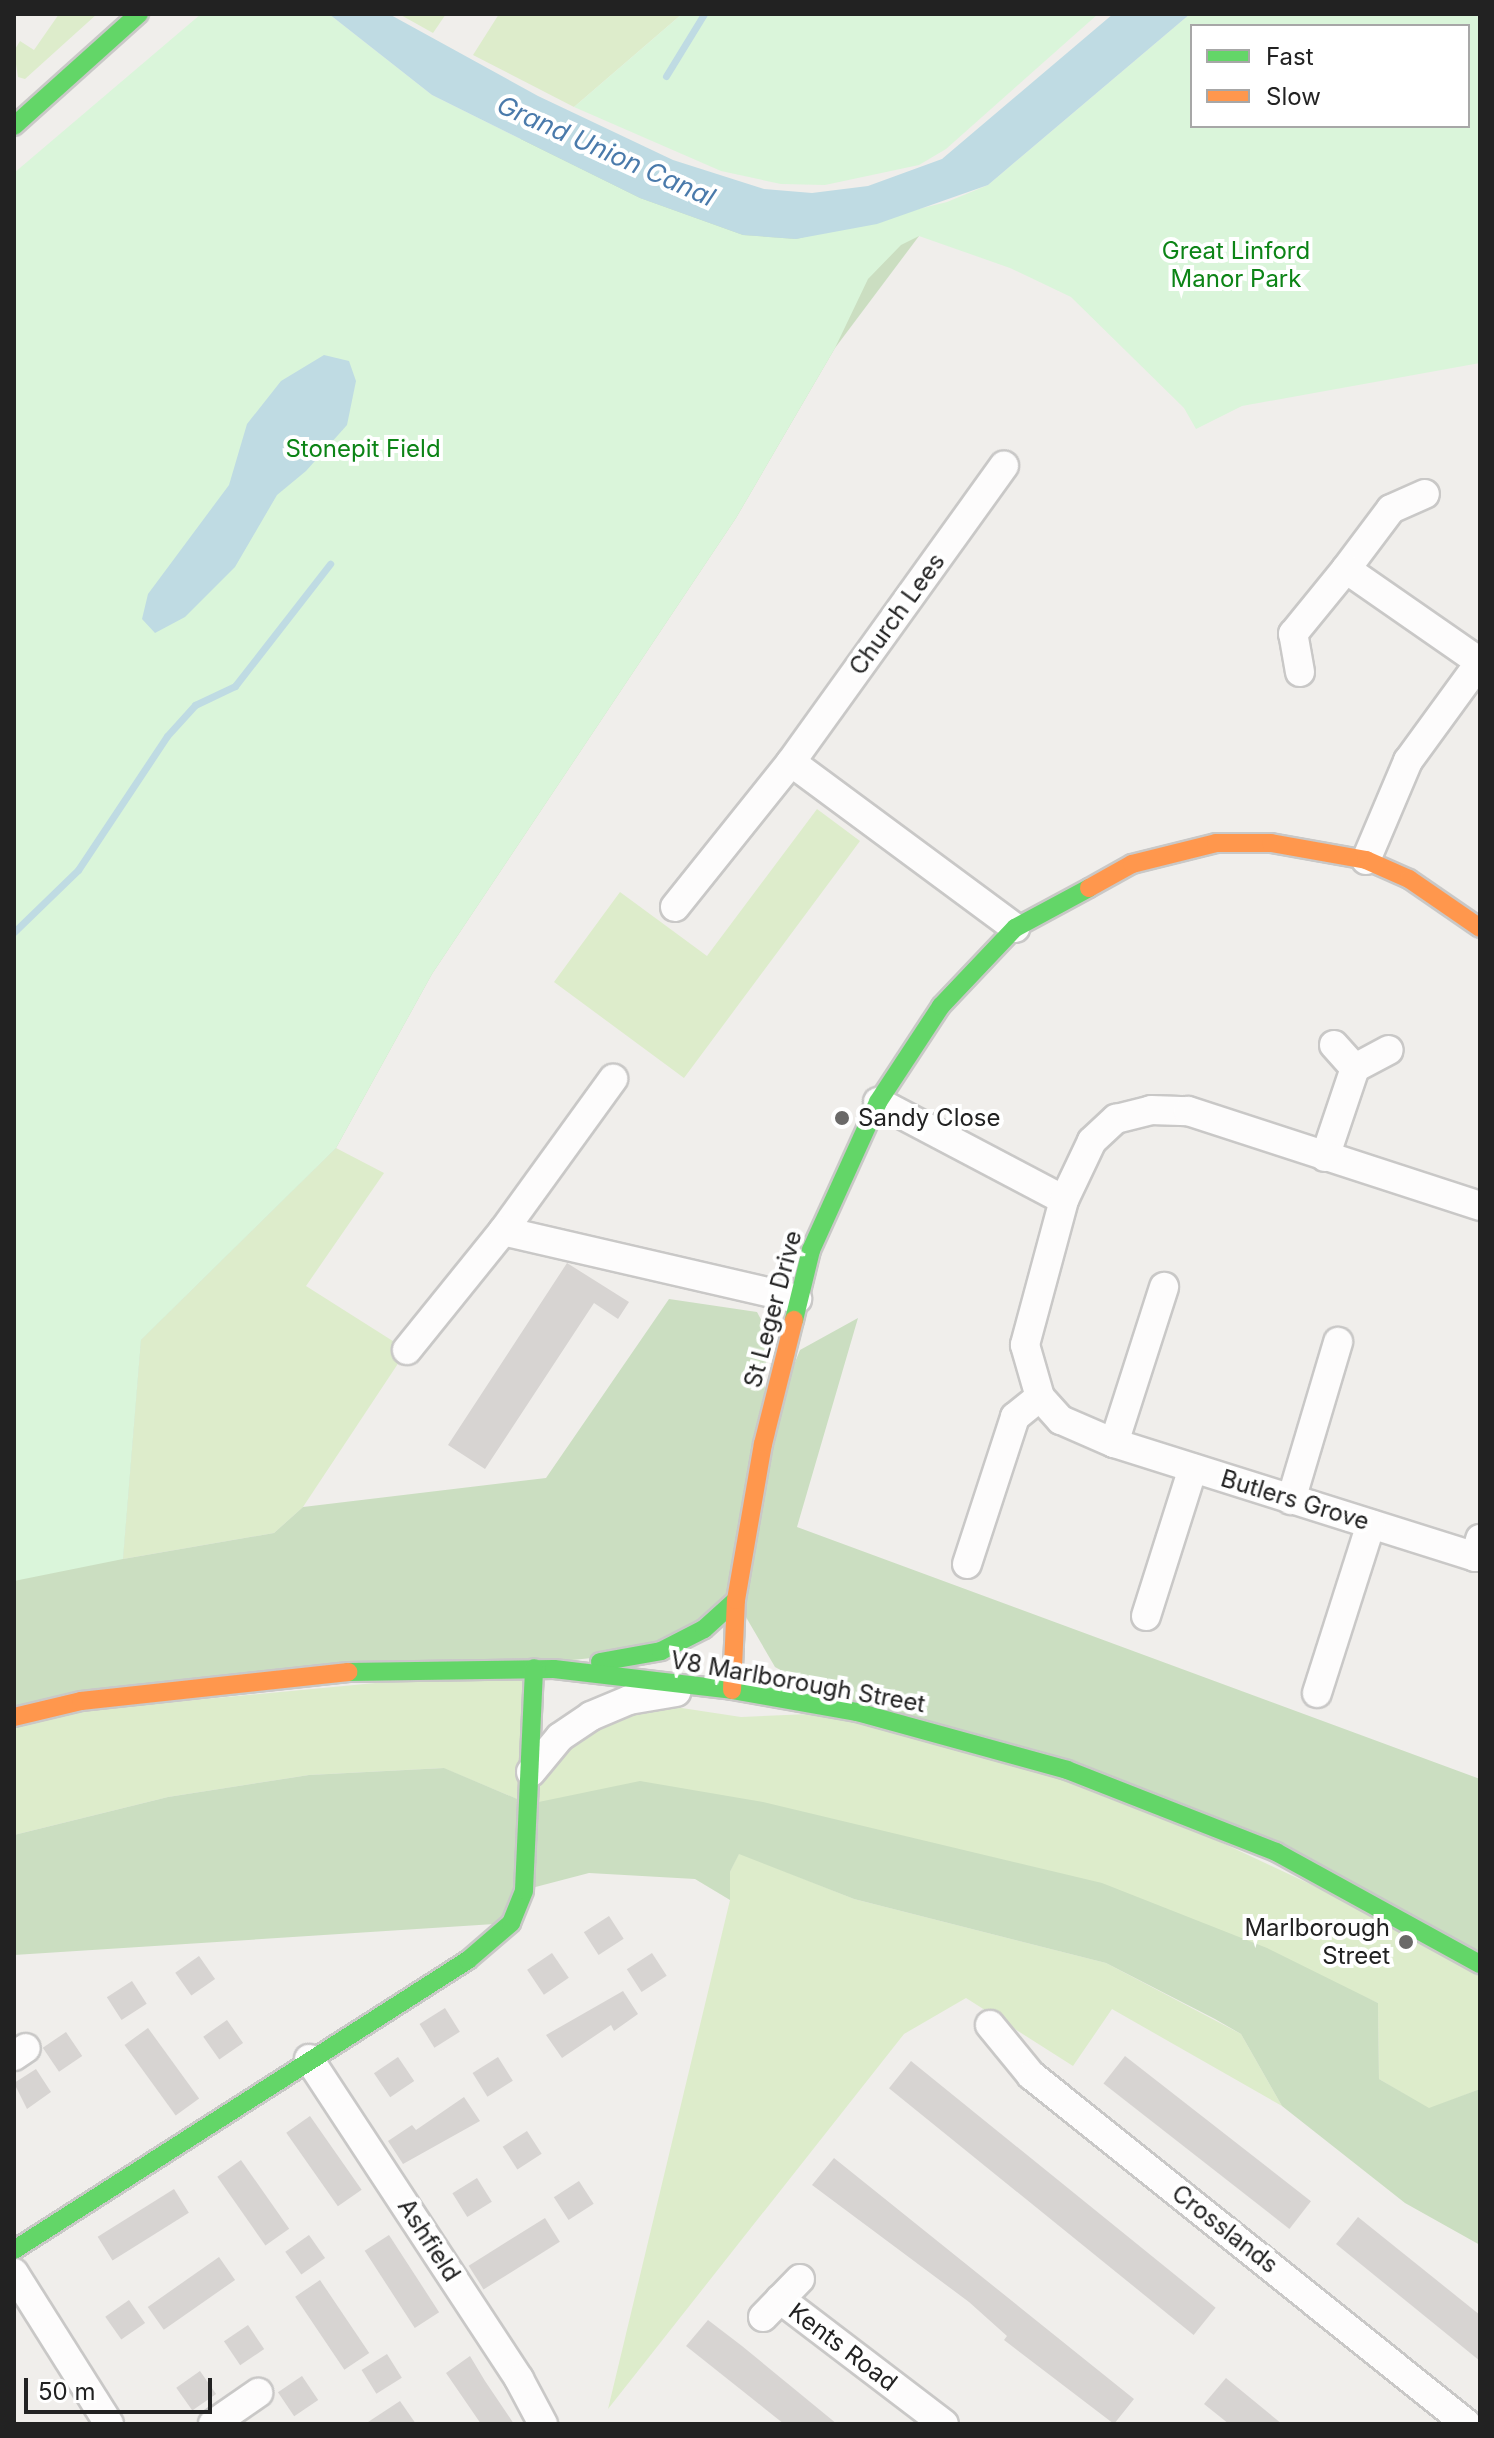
<!DOCTYPE html>
<style>
body{margin:0}
#map{position:relative;width:1494px;height:2438px;overflow:hidden;background:#f0eeeb;font-family:Inter,sans-serif}
div>[style]{position:absolute}
[style*='--x']{left:calc(var(--x)*1px);top:calc(var(--y)*1px);width:calc(var(--w)*1px);rotate:calc(var(--a)*1deg)}
.grass>*{inset:0;background:#ddeccb}
.forest>*{inset:0;background:#cbdec1}
.park>*{inset:0;background:#daf5da}
.water>*{inset:0;background:#bfdbe3}
.stream>*{height:7px;margin:-3.5px;padding:0 3.5px;transform-origin:3.5px;border-radius:3.5px;background:#bfdbe3}
.building>*{inset:0;background:#d7d4d2;transform-origin:0 0}
.roads{filter:drop-shadow(2px 0 #c9c8c7) drop-shadow(-2px 0 #c9c8c7) drop-shadow(0 2px #c9c8c7) drop-shadow(0 -2px #c9c8c7)}
.street>*{height:28px;margin:-14px;padding:0 14px;transform-origin:14px;border-radius:14px;background:#fdfcfc}
.fast>*{height:18px;margin:-9px;padding:0 9px;transform-origin:9px;border-radius:9px;background:#63d668}
.slow>*{height:18px;margin:-9px;padding:0 9px;transform-origin:9px;border-radius:9px;background:#ff974d}
.dots>*{width:22px;height:22px;translate:-50% -50%;box-sizing:border-box;border:4px solid #fff;border-radius:50%}
span{translate:-50% -50%;white-space:nowrap;text-align:center;line-height:1.15;-webkit-text-stroke:8px #fff;paint-order:stroke}
.park-label{font-size:24px;color:#0c8416}
.street-label{font-size:24px;color:#222}
.poi-label{font-size:24px;color:#222}
.left{translate:0 -50%;text-align:left}
.right{translate:-100% -50%;text-align:right}
.water-label{font-size:26px;color:#4a7aab;font-style:italic}
.frame{position:absolute;inset:0;border:16px solid #222;pointer-events:none}
.legend{position:absolute;left:1190px;top:24px;width:280px;height:104px;box-sizing:border-box;background:#fff;border:2px solid #a7a7a7;margin:0;padding:10px 14px;list-style:none;font-size:24px;color:#222}
.legend li{display:flex;align-items:center;gap:16px;height:40px}
.legend b{width:40px;border:2px solid #a7a7a7}
.scale{position:absolute;left:24px;top:2378px;width:188px;height:36px;box-sizing:border-box;border:4px solid #222;border-top:0;padding-left:10px;font-size:24px;line-height:28px;white-space:nowrap;color:#222;-webkit-text-stroke:6px #fff;paint-order:stroke}
</style>
<div id="map">
<div class="grass">
<i style="clip-path:polygon(59px 14px,97px 14px,25px 79px,18px 77px,14px 51px,20px 41px,34px 50px)"></i>
<i style="clip-path:polygon(399px 14px,446px 14px,433px 33px)"></i>
<i style="clip-path:polygon(499px 14px,682px 14px,574px 107px,473px 55px)"></i>
<i style="clip-path:polygon(817px 809px,860px 841px,684px 1078px,554px 982px,620px 892px,707px 956px)"></i>
<i style="clip-path:polygon(336px 1148px,384px 1173px,306px 1286px,407px 1350px,303px 1507px,274px 1533px,123px 1559px,141px 1340px)"></i>
<i style="clip-path:polygon(534px 1668px,531px 1771px,629px 1700px,741px 1717px,857px 1712px,1067px 1770px,1480px 1964px,1480px 2089px,1429px 2109px,1379px 2079px,1378px 2003px,1358px 1994px,529px 1804px,443px 1768px,309px 1775px,168px 1797px,14px 1835px,14px 1717px)"></i>
<i style="clip-path:polygon(739px 1853px,854px 1899px,1106px 1963px,1241px 2034px,1282px 2106px,1112px 2009px,1073px 2066px,966px 1998px,904px 2034px,608px 2409px,730px 1900px,730px 1872px)"></i>
</div>
<div class="forest">
<i style="clip-path:polygon(525px 132px,919px 236px,835px 348px,736px 518px,432px 974px,336px 1148px,141px 1340px,123px 1559px,274px 1533px,303px 1507px,546px 1478px,669px 1299px,757px 1312px,767px 1331px,763px 1440px,800px 1350px,858px 1318px,797px 1527px,1480px 1779px,1480px 1964px,1275px 1852px,857px 1712px,775px 1667px,736px 1600px,661px 1651px,14px 1717px,14px 921px)"></i>
<i style="clip-path:polygon(444px 1768px,529px 1804px,640px 1781px,763px 1802px,1102px 1883px,1267px 1948px,1378px 2003px,1379px 2079px,1429px 2108px,1480px 2089px,1480px 2245px,1405px 2203px,1282px 2106px,1241px 2034px,1215px 2019px,1106px 1963px,854px 1899px,739px 1854px,730px 1872px,730px 1900px,695px 1879px,589px 1873px,524px 1890px,511px 1923px,14px 1955px,14px 1835px,168px 1797px,309px 1775px)"></i>
</div>
<div class="park">
<i style="clip-path:polygon(evenodd,201px 14px,329px 14px,432px 95px,640px 198px,743px 235px,796px 239px,947px 202px,988px 185px,1190px 14px,1480px 14px,1480px 363px,1242px 406px,1196px 429px,1184px 408px,1071px 297px,1010px 268px,919px 236px,901px 245px,868px 279px,835px 348px,736px 518px,432px 974px,336px 1148px,141px 1340px,123px 1559px,14px 1581px,14px 173px,201px 14px,1192px 26px,1468px 26px,1468px 126px,1192px 126px,1192px 26px)"></i>
<i style="clip-path:polygon(682px 14px,1098px 14px,946px 149px,919px 165px,825px 185px,781px 184px,721px 171px,574px 107px)"></i>
</div>
<div class="water">
<i style="clip-path:polygon(329px 14px,389px 14px,538px 96px,673px 160px,764px 189px,812px 193px,868px 186px,942px 159px,1113px 14px,1190px 14px,988px 185px,877px 224px,796px 239px,743px 235px,640px 198px,432px 95px)"></i>
<i style="clip-path:polygon(324px 355px,349px 361px,356px 381px,347px 425px,306px 471px,277px 495px,235px 567px,185px 617px,155px 633px,142px 619px,148px 594px,229px 485px,247px 424px,281px 381px)"></i>
</div>
<div class="stream">
<i style="--x:666;--y:76;--w:73;--a:-58.5"></i>
<i style="--x:14;--y:932;--w:89;--a:-44.1"></i>
<i style="--x:78;--y:870;--w:161;--a:-56.4"></i>
<i style="--x:167;--y:736;--w:42;--a:-47.9"></i>
<i style="--x:195;--y:705;--w:44;--a:-25.4"></i>
<i style="--x:235;--y:686;--w:155;--a:-52.1"></i>
</div>
<div class="building">
<i style="clip-path:polygon(567px 1263px,629px 1302px,618px 1319px,594px 1303px,485px 1469px,448px 1445px)"></i>
<i style="left:609px;top:1916px;width:27px;height:30px;rotate:57deg"></i>
<i style="left:552px;top:1953px;width:30px;height:30px;rotate:56deg"></i>
<i style="left:652px;top:1953px;width:27px;height:30px;rotate:57deg"></i>
<i style="left:199px;top:1956px;width:28px;height:29px;rotate:55deg"></i>
<i style="left:132px;top:1981px;width:27px;height:30px;rotate:57deg"></i>
<i style="clip-path:polygon(623px 1991px,638px 2014px,614px 2031px,611px 2025px,562px 2058px,546px 2035px)"></i>
<i style="left:445px;top:2008px;width:28px;height:30px;rotate:58deg"></i>
<i style="left:227px;top:2020px;width:28px;height:29px;rotate:55deg"></i>
<i style="left:148px;top:2028px;width:87px;height:29px;rotate:54deg"></i>
<i style="left:66px;top:2032px;width:29px;height:28px;rotate:56deg"></i>
<i style="left:1125px;top:2056px;width:236px;height:35px;rotate:38deg"></i>
<i style="left:398px;top:2057px;width:29px;height:29px;rotate:56deg"></i>
<i style="left:498px;top:2057px;width:28px;height:30px;rotate:58deg"></i>
<i style="left:911px;top:2061px;width:392px;height:35px;rotate:39deg"></i>
<i style="clip-path:polygon(36px 2069px,51px 2092px,27px 2109px,14px 2083px)"></i>
<i style="clip-path:polygon(464px 2097px,480px 2121px,403px 2164px,388px 2141px,412px 2125px,416px 2130px)"></i>
<i style="left:310px;top:2116px;width:90px;height:29px;rotate:55deg"></i>
<i style="left:527px;top:2131px;width:27px;height:29px;rotate:57deg"></i>
<i style="clip-path:polygon(834px 2158px,1134px 2399px,1114px 2424px,1004px 2340px,1007px 2336px,969px 2302px,812px 2185px)"></i>
<i style="left:241px;top:2160px;width:84px;height:29px;rotate:55deg"></i>
<i style="left:477px;top:2178px;width:28px;height:29px;rotate:58deg"></i>
<i style="left:579px;top:2181px;width:27px;height:30px;rotate:57deg"></i>
<i style="left:174px;top:2189px;width:28px;height:90px;rotate:58deg"></i>
<i style="clip-path:polygon(1358px 2217px,1480px 2315px,1480px 2361px,1336px 2244px)"></i>
<i style="left:545px;top:2218px;width:28px;height:90px;rotate:58deg"></i>
<i style="left:309px;top:2235px;width:28px;height:29px;rotate:55deg"></i>
<i style="left:389px;top:2235px;width:92px;height:29px;rotate:57deg"></i>
<i style="left:219px;top:2257px;width:28px;height:87px;rotate:55deg"></i>
<i style="left:320px;top:2280px;width:88px;height:30px;rotate:56deg"></i>
<i style="left:129px;top:2300px;width:28px;height:29px;rotate:55deg"></i>
<i style="clip-path:polygon(708px 2320px,742px 2346px,837px 2424px,784px 2424px,686px 2346px)"></i>
<i style="left:248px;top:2325px;width:29px;height:29px;rotate:56deg"></i>
<i style="left:387px;top:2354px;width:28px;height:30px;rotate:58deg"></i>
<i style="clip-path:polygon(470px 2356px,485px 2381px,514px 2424px,481px 2424px,446px 2373px)"></i>
<i style="left:200px;top:2371px;width:28px;height:29px;rotate:55deg"></i>
<i style="left:302px;top:2376px;width:29px;height:29px;rotate:56deg"></i>
<i style="clip-path:polygon(1226px 2378px,1282px 2424px,1229px 2424px,1204px 2404px)"></i>
<i style="clip-path:polygon(400px 2401px,416px 2424px,365px 2424px)"></i>
</div>
<div class="roads">
<div class="street">
<i style="--x:1346;--y:569;--w:75;--a:-53.1"></i>
<i style="--x:1391;--y:509;--w:37;--a:-24"></i>
<i style="--x:1300;--y:672;--w:39;--a:-100"></i>
<i style="--x:1293;--y:634;--w:84;--a:-50.8"></i>
<i style="--x:1346;--y:569;--w:163;--a:34.8"></i>
<i style="--x:791;--y:762;--w:365;--a:-54.3"></i>
<i style="--x:1366;--y:860;--w:108;--a:-67"></i>
<i style="--x:1408;--y:761;--w:119;--a:-53.9"></i>
<i style="--x:675;--y:907;--w:186;--a:-51.3"></i>
<i style="--x:791;--y:762;--w:279;--a:36.5"></i>
<i style="--x:1334;--y:1045;--w:31;--a:48"></i>
<i style="--x:878;--y:1102;--w:210;--a:27.8"></i>
<i style="--x:1064;--y:1200;--w:150;--a:105.1"></i>
<i style="--x:1025;--y:1345;--w:54;--a:73.9"></i>
<i style="--x:1040;--y:1397;--w:31;--a:48"></i>
<i style="--x:1061;--y:1420;--w:58;--a:23.5"></i>
<i style="--x:1114;--y:1443;--w:164;--a:-72.2"></i>
<i style="--x:1325;--y:1157;--w:94;--a:-71.4"></i>
<i style="--x:1355;--y:1068;--w:38;--a:-28"></i>
<i style="--x:1064;--y:1200;--w:65;--a:-64.6"></i>
<i style="--x:1092;--y:1141;--w:33;--a:-43"></i>
<i style="--x:1116;--y:1119;--w:36;--a:-14"></i>
<i style="--x:1151;--y:1110;--w:37;--a:2"></i>
<i style="--x:1188;--y:1111;--w:307;--a:18"></i>
<i style="--x:503;--y:1231;--w:188;--a:-54.1"></i>
<i style="--x:407;--y:1350;--w:153;--a:-51.1"></i>
<i style="--x:503;--y:1231;--w:302;--a:13"></i>
<i style="--x:1114;--y:1443;--w:379;--a:17.5"></i>
<i style="--x:1475;--y:1557;--w:19;--a:-74"></i>
<i style="--x:1291;--y:1500;--w:165;--a:-73.4"></i>
<i style="--x:967;--y:1564;--w:155;--a:-71.9"></i>
<i style="--x:1015;--y:1417;--w:32;--a:-39"></i>
<i style="--x:1146;--y:1616;--w:155;--a:-72.4"></i>
<i style="--x:1317;--y:1693;--w:177;--a:-72.3"></i>
<i style="--x:531;--y:1772;--w:45;--a:-50.4"></i>
<i style="--x:560;--y:1737;--w:37;--a:-34"></i>
<i style="--x:591;--y:1716;--w:41;--a:-22.8"></i>
<i style="--x:629;--y:1700;--w:48;--a:-9.7"></i>
<i style="--x:990;--y:2025;--w:65;--a:50.6"></i>
<i style="--x:1031;--y:2075;--w:558;--a:38.68"></i>
<i style="--x:14;--y:2056;--w:14;--a:-34"></i>
<i style="--x:309;--y:2059;--w:383;--a:56.7"></i>
<i style="--x:519;--y:2379;--w:51;--a:61.9"></i>
<i style="--x:14;--y:2273;--w:178;--a:57.8"></i>
<i style="--x:780;--y:2299;--w:206;--a:37.3"></i>
<i style="--x:763;--y:2317;--w:53;--a:-45.8"></i>
<i style="--x:213;--y:2424;--w:55;--a:-34.6"></i>
</div>
<div class="fast">
<i style="--x:14;--y:126;--w:168;--a:-41.9"></i>
<i style="--x:794;--y:1320;--w:72;--a:-76.3"></i>
<i style="--x:811;--y:1250;--w:162;--a:-65.6"></i>
<i style="--x:878;--y:1102;--w:115;--a:-56.7"></i>
<i style="--x:941;--y:1006;--w:108;--a:-46.5"></i>
<i style="--x:1015;--y:928;--w:84;--a:-28.4"></i>
<i style="--x:600;--y:1662;--w:62;--a:-10.2"></i>
<i style="--x:661;--y:1651;--w:48;--a:-27.1"></i>
<i style="--x:704;--y:1629;--w:43;--a:-42.2"></i>
<i style="--x:348;--y:1672;--w:206;--a:-0.8"></i>
<i style="--x:554;--y:1669;--w:179;--a:6.7"></i>
<i style="--x:732;--y:1690;--w:127;--a:10"></i>
<i style="--x:857;--y:1712;--w:218;--a:15.4"></i>
<i style="--x:1067;--y:1770;--w:225;--a:21.4"></i>
<i style="--x:1276;--y:1852;--w:233;--a:28.8"></i>
<i style="--x:14;--y:2250;--w:539;--a:-32.57"></i>
<i style="--x:468;--y:1960;--w:57;--a:-40.7"></i>
<i style="--x:511;--y:1923;--w:35;--a:-68"></i>
<i style="--x:524;--y:1890;--w:222;--a:-87.4"></i>
</div>
<div class="slow">
<i style="--x:1089;--y:888;--w:49;--a:-29.2"></i>
<i style="--x:1132;--y:864;--w:87;--a:-14"></i>
<i style="--x:1216;--y:843;--w:55;--a:0"></i>
<i style="--x:1271;--y:843;--w:97;--a:10.1"></i>
<i style="--x:1366;--y:860;--w:47;--a:23.8"></i>
<i style="--x:1409;--y:879;--w:86;--a:34.6"></i>
<i style="--x:732;--y:1690;--w:90;--a:-87.5"></i>
<i style="--x:736;--y:1600;--w:158;--a:-80.2"></i>
<i style="--x:763;--y:1444;--w:128;--a:-76"></i>
<i style="--x:14;--y:1717;--w:69;--a:-13.4"></i>
<i style="--x:81;--y:1701;--w:269;--a:-6.2"></i>
</div>
</div>
<div class="dots">
<i style="left:842px;top:1118px;background:#6a6968"></i>
<i style="left:1406px;top:1942px;background:#6a6968"></i>
</div>
<div class="park-label">
<span style="left:1236px;top:265px">Great Linford<br>Manor Park</span>
<span style="left:363px;top:449px">Stonepit Field</span>
</div>
<div class="street-label">
<span style="left:897px;top:614px;rotate:-54deg">Church Lees</span>
<span style="left:773px;top:1309px;rotate:-75deg">St Leger Drive</span>
<span style="left:1295px;top:1500px;rotate:17deg">Butlers Grove</span>
<span style="left:798px;top:1682px;rotate:10deg">V8 Marlborough Street</span>
<span style="left:1225px;top:2229px;rotate:38deg">Crosslands</span>
<span style="left:429px;top:2240px;rotate:57deg">Ashfield</span>
<span style="left:843px;top:2347px;rotate:37deg">Kents Road</span>
</div>
<div class="poi-label">
<span class="left" style="left:858px;top:1118px">Sandy Close</span>
<span class="right" style="left:1390px;top:1942px">Marlborough<br>Street</span>
</div>
<div class="water-label">
<span style="left:606px;top:151px;rotate:24deg">Grand Union Canal</span>
</div>
<div class="frame"></div>
<ul class="legend">
<li><b style="height:10px;background:#63d668"></b>Fast</li>
<li><b style="height:10px;background:#ff974d"></b>Slow</li>
</ul>
<div class="scale">50 m</div>
</div>
